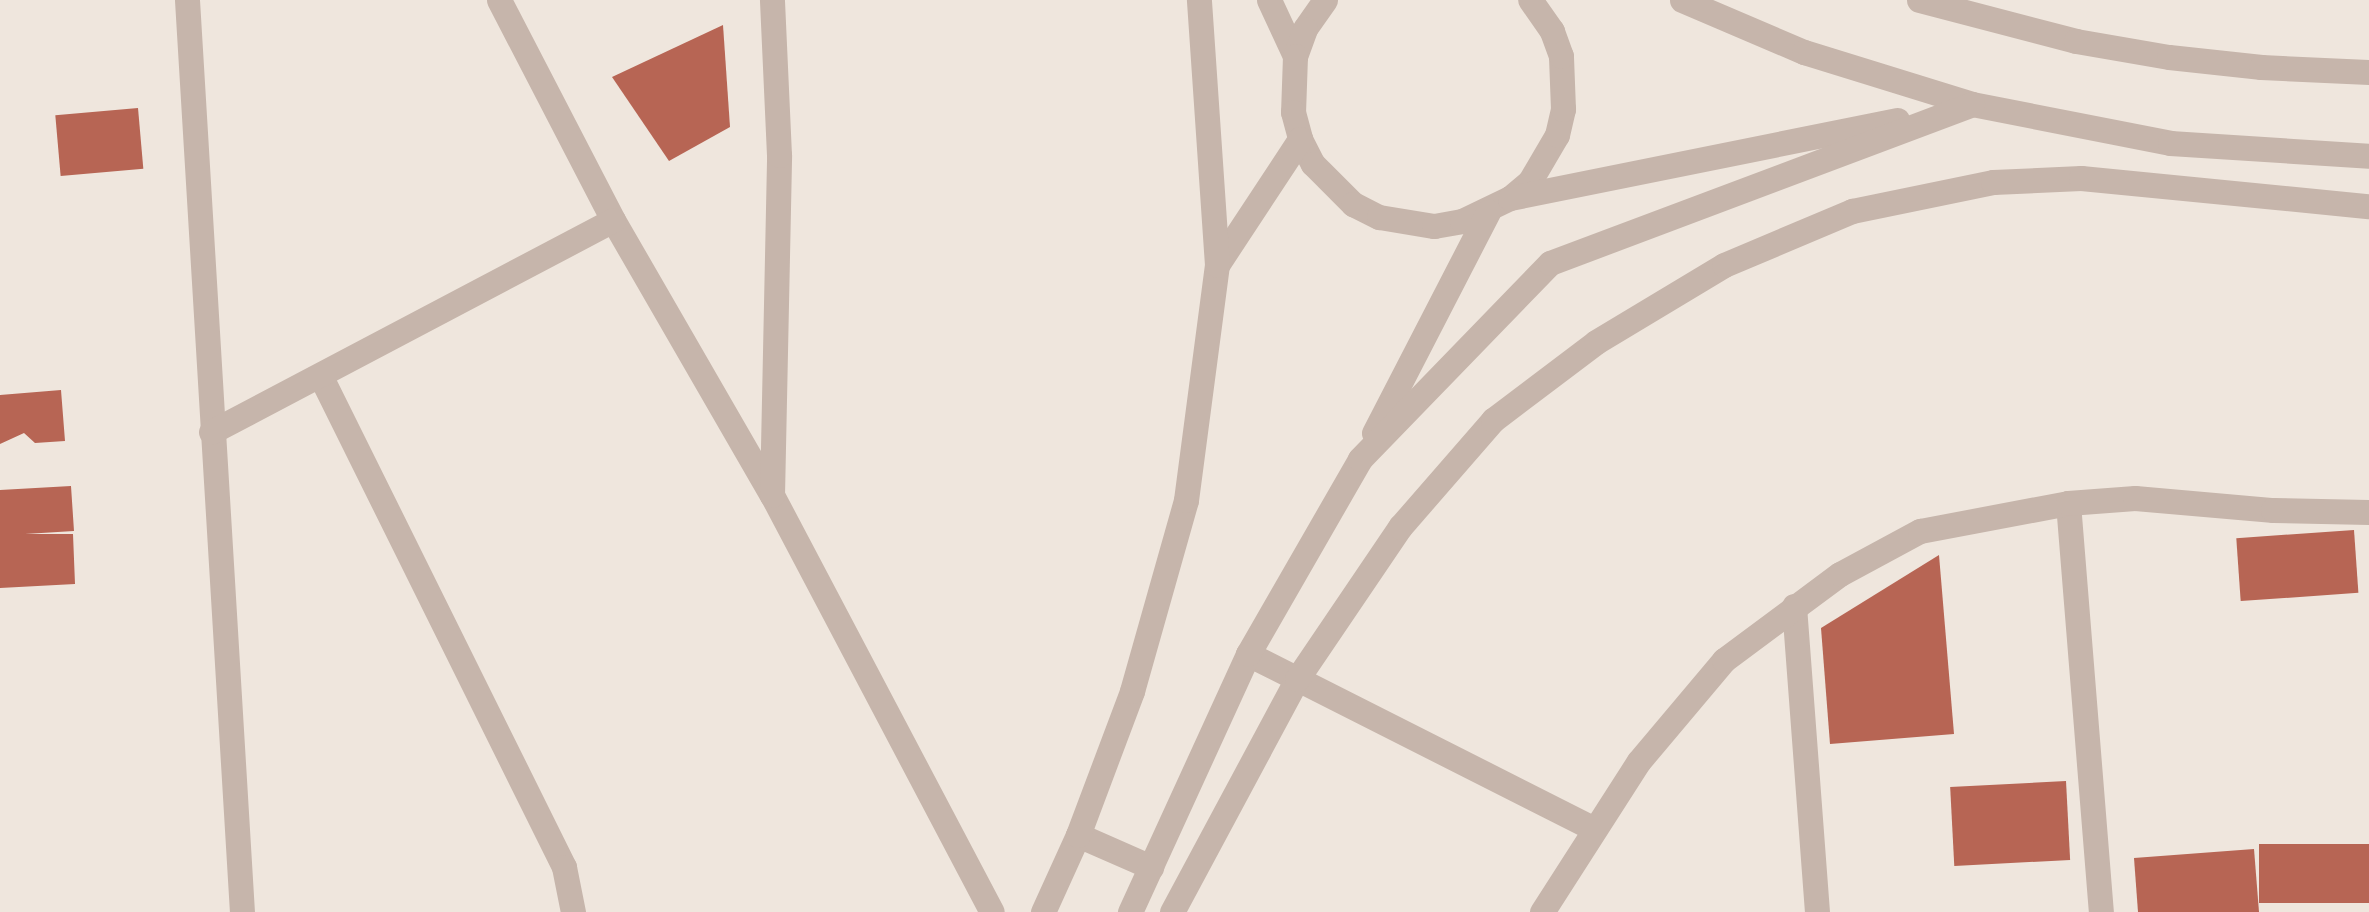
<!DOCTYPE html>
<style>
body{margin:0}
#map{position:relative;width:2369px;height:912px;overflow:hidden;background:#efe6dd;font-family:Arial,sans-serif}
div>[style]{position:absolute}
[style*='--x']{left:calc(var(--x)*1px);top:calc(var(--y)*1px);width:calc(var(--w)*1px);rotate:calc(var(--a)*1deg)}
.building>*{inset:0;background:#b76554;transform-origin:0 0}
.street>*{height:25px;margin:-12.5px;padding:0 12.5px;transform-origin:12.5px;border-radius:12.5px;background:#c6b5ab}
span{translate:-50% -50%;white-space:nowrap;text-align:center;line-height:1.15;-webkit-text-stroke:8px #f7f0e9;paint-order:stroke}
</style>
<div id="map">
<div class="building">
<i style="clip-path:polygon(723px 25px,730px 127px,669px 161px,612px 77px)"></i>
<i style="left:138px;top:108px;width:61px;height:83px;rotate:85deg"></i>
<i style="clip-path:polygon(61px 390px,65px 441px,35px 443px,24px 433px,0 444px,0 395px)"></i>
<i style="clip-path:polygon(71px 486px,74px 531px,25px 534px,73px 534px,75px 584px,0 588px,0 490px)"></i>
<i style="left:2354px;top:530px;width:63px;height:118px;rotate:86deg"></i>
<i style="clip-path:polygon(1939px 555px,1954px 734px,1830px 744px,1821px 628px)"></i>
<i style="left:2066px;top:781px;width:79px;height:116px;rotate:87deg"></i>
<i style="left:2369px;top:844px;width:59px;height:110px;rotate:90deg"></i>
<i style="clip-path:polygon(2254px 849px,2259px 912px,2138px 912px,2134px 858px)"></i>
</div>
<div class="street">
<i style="--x:187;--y:0;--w:914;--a:86.55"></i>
<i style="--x:499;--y:0;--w:248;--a:62.6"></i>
<i style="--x:613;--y:220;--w:318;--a:60"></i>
<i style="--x:772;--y:495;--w:471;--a:62.2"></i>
<i style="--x:1269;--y:0;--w:62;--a:65.1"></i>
<i style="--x:1325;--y:0;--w:35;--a:125"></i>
<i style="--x:1305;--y:29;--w:29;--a:110"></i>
<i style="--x:1295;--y:56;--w:56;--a:92"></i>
<i style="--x:1293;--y:112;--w:28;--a:75"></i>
<i style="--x:1300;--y:139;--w:28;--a:63"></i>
<i style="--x:1313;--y:164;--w:57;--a:45"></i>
<i style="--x:1353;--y:204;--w:29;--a:27"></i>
<i style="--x:1379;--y:217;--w:56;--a:9.3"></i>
<i style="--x:1434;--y:226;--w:28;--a:-10"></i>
<i style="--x:1462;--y:221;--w:53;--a:-25.6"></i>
<i style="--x:1510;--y:198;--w:26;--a:-40"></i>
<i style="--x:1530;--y:181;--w:53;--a:-59.6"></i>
<i style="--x:1557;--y:135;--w:27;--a:-77"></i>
<i style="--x:1563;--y:109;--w:53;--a:-92.2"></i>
<i style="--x:1561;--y:56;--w:27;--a:-110"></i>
<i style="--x:1552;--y:31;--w:38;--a:-125"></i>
<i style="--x:1682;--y:0;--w:133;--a:23.1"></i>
<i style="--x:1804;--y:52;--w:176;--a:17.2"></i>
<i style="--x:1972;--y:104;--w:202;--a:11.1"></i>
<i style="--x:2170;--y:143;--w:199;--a:3.7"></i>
<i style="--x:1919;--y:0;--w:162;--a:14.6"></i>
<i style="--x:2076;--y:41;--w:94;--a:9.8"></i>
<i style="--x:2169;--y:57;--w:93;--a:6.2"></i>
<i style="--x:2261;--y:67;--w:108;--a:2.7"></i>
<i style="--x:1510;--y:198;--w:395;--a:-11.4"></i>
<i style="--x:1217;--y:265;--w:151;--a:-56.6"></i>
<i style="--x:321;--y:377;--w:547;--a:63.62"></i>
<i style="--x:564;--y:867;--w:46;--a:78.7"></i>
<i style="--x:211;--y:432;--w:454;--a:-27.8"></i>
<i style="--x:1374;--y:433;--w:249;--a:-62.7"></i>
<i style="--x:772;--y:495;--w:340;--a:-88.8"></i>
<i style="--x:779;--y:155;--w:155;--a:-92.6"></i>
<i style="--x:2068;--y:503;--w:410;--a:85.4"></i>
<i style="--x:1794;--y:606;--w:307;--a:85.7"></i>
<i style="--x:1248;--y:654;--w:386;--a:26.8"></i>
<i style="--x:1078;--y:835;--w:80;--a:23.7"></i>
<i style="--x:1043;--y:912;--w:85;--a:-65.6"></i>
<i style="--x:1078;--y:835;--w:154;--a:-69.4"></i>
<i style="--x:1132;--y:691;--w:198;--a:-74.2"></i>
<i style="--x:1186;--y:500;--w:237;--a:-82.5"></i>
<i style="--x:1217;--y:265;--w:266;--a:-93.9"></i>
<i style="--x:1130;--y:912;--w:284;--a:-65.4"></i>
<i style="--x:1248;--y:654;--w:225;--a:-60.1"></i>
<i style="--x:1360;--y:459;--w:273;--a:-45.9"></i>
<i style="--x:1550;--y:263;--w:451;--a:-20.6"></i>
<i style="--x:1172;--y:912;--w:264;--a:-61.8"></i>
<i style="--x:1297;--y:679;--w:184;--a:-55.9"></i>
<i style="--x:1400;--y:527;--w:142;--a:-49"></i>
<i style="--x:1493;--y:420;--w:129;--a:-37.1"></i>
<i style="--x:1596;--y:342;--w:149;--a:-31"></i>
<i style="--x:1724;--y:265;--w:139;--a:-22.9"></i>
<i style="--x:1852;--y:211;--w:144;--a:-11.6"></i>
<i style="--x:1993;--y:182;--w:88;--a:-2.6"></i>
<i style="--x:2081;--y:178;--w:289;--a:5.6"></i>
<i style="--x:1542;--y:912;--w:179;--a:-57.3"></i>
<i style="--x:1639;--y:761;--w:132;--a:-49.9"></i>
<i style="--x:1724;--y:660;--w:144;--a:-36.6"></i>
<i style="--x:1840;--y:574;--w:91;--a:-28.3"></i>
<i style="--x:1920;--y:531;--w:151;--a:-10.7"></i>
<i style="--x:2068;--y:503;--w:67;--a:-4.3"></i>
<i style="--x:2135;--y:498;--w:139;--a:5"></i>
<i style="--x:2273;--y:510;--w:96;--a:1.2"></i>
</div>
</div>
